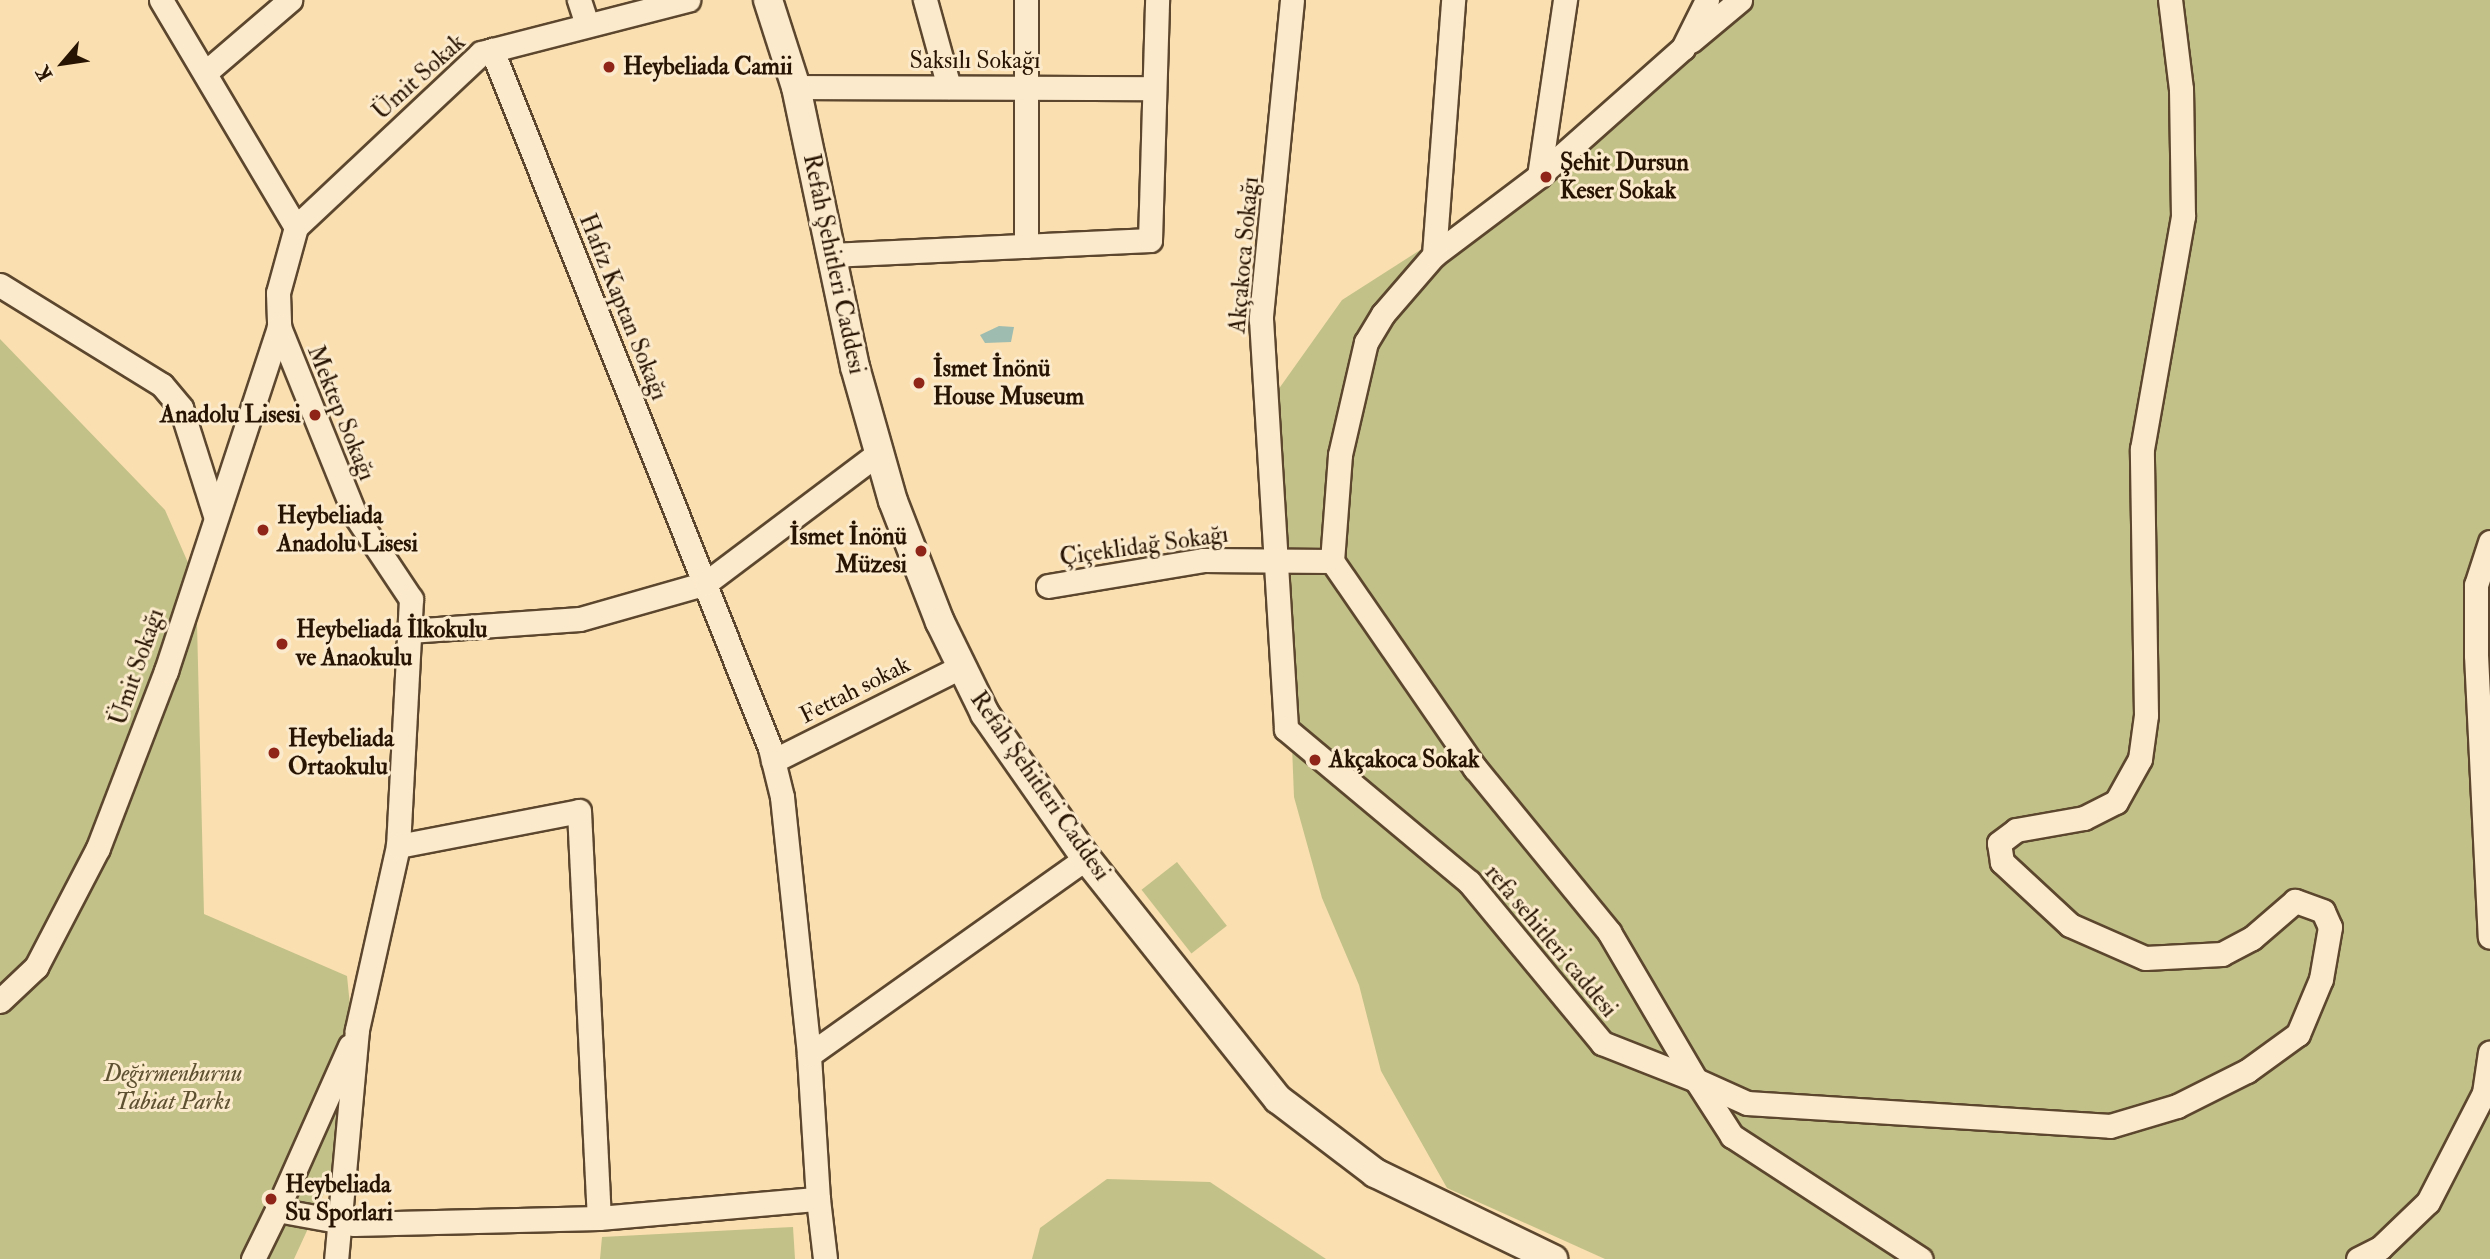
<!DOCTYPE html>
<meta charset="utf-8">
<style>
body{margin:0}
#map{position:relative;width:2490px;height:1259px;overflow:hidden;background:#fadfb0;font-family:"IM FELL Double Pica",serif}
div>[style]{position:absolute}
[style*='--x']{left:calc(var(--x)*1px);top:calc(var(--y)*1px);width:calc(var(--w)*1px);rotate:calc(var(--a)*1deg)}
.green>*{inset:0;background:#c2c188;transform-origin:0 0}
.water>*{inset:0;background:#9ebcaf}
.roads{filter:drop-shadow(2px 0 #5c472e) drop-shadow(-2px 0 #5c472e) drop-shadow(0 2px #5c472e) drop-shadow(0 -2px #5c472e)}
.minor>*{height:23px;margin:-11.5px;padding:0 11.5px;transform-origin:11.5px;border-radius:11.5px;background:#fceacc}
.tertiary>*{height:28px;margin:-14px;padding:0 14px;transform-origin:14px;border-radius:14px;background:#fceacc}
.dots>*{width:19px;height:19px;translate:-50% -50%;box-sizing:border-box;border:4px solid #fceacc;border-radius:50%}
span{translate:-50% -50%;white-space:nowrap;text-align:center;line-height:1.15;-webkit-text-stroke:6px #fceacc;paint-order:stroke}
.street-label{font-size:24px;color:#281402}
.poi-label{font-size:24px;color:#281402;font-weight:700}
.left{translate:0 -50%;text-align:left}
.right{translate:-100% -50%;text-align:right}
.park-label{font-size:24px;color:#5e5131;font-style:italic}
.north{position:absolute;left:28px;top:28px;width:70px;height:70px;-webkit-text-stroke:5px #fceacc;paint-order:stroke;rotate:241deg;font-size:19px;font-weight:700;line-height:28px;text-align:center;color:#281402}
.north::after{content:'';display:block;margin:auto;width:24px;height:32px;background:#281402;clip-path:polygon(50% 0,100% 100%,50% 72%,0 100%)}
</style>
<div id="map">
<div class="green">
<i style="clip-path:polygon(1722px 0,2490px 0,2490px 1259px,1605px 1259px,1447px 1188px,1381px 1071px,1359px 985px,1322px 898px,1294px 797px,1278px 390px,1342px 300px,1478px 213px)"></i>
<i style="clip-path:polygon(0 339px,165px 510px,196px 581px,204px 914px,347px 976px,361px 1113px,294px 1259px,0 1259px)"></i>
<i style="left:1177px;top:862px;width:81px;height:45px;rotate:52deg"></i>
<i style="clip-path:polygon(1107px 1179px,1210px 1182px,1326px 1259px,1032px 1259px,1040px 1228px)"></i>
<i style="clip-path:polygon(793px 1227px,795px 1259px,600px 1259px,602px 1237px)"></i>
</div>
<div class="water">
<i style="clip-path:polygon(999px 326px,1014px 327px,1011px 342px,985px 343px,980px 335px)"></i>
</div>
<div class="roads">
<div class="minor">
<i style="--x:161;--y:0;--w:264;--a:59.3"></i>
<i style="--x:296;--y:227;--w:68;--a:105.3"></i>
<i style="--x:278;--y:293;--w:34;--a:88"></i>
<i style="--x:279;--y:327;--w:203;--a:68"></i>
<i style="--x:355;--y:515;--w:101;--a:56.3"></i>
<i style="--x:411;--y:599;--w:247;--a:93"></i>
<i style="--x:398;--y:846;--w:189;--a:102.6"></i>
<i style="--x:357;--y:1030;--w:230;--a:95.2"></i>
<i style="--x:579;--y:0;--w:26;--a:72"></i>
<i style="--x:925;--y:0;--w:90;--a:74.6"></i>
<i style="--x:1026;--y:0;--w:246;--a:90"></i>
<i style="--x:1292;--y:0;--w:321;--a:95.6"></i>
<i style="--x:1261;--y:319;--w:411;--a:86.5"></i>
<i style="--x:1286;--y:729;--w:239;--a:39.9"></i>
<i style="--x:1469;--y:882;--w:209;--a:50.4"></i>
<i style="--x:1602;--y:1043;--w:101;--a:21.5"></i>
<i style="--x:1696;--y:1080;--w:67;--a:57.3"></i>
<i style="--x:1732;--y:1136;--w:225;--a:33.1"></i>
<i style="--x:1707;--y:0;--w:54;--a:116.6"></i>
<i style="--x:1683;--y:48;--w:193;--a:138.4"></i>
<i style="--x:1539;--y:176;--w:131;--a:143"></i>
<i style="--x:1434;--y:255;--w:78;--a:130.8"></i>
<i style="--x:1383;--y:314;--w:33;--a:121"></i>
<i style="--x:1366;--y:342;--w:116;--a:103"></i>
<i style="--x:1340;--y:455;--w:106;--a:94.3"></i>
<i style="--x:1332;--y:561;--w:252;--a:55.4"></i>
<i style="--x:1475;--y:768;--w:212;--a:50.7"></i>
<i style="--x:1609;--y:932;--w:172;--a:59.6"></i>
<i style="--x:1696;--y:1080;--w:56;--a:24.3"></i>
<i style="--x:1747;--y:1103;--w:364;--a:3.6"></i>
<i style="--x:2110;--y:1126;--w:70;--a:-16.6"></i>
<i style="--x:2177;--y:1106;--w:78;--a:-26.6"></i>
<i style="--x:2247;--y:1071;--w:63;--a:-36"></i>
<i style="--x:2298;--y:1034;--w:60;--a:-67.3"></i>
<i style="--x:2321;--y:979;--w:53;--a:-80.2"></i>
<i style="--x:2330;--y:927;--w:17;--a:-114"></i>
<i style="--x:2323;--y:911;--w:30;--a:-160"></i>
<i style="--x:2295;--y:901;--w:57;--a:139.3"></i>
<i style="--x:2252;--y:938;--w:34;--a:152"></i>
<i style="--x:2222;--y:954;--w:77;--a:177"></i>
<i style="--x:2145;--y:958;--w:82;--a:-156.3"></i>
<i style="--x:2070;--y:925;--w:93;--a:-137.2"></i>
<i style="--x:2002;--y:862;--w:19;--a:-99"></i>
<i style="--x:1999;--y:843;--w:21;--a:-37"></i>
<i style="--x:2016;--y:830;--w:69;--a:-10"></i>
<i style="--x:2084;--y:818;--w:36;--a:-27"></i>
<i style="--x:2116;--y:802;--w:49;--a:-60.8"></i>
<i style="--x:2140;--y:759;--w:44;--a:-82.2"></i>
<i style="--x:2146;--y:715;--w:266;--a:-90.9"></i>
<i style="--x:2142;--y:449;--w:237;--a:-80"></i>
<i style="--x:2183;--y:216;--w:127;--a:-90.9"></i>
<i style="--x:2181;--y:89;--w:90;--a:-97"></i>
<i style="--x:1691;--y:41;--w:64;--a:-39.9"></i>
<i style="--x:492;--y:50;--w:751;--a:68.28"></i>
<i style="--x:770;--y:748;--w:50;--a:76.2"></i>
<i style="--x:782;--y:797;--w:259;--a:84"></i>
<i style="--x:206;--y:72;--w:111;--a:-40.6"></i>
<i style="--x:796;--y:87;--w:358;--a:0.2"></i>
<i style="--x:1539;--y:176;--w:178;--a:-81.6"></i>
<i style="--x:296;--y:227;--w:254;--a:-43.2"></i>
<i style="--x:481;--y:53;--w:214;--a:-14.4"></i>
<i style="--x:831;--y:255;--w:319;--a:-2.7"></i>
<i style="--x:1150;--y:240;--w:240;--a:-88.3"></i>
<i style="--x:1434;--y:255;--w:256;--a:-85.7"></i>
<i style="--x:0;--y:285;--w:190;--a:31.7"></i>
<i style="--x:162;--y:385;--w:30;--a:50"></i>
<i style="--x:181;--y:408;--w:112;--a:72.4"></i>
<i style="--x:2490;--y:542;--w:45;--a:108"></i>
<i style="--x:2476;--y:585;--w:70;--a:90"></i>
<i style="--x:2476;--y:655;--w:282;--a:87.2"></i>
<i style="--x:1048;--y:586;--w:157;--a:-9.5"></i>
<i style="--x:1203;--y:560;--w:129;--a:0.4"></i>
<i style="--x:409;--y:631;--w:171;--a:-4"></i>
<i style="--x:580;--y:619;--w:131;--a:-15.9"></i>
<i style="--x:706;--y:583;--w:218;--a:-37"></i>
<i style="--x:773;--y:761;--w:210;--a:-26.6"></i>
<i style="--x:398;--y:846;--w:184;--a:-10.9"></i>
<i style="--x:579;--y:811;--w:407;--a:87.2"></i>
<i style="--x:0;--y:1001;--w:50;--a:-43.4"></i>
<i style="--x:36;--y:967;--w:134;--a:-62.5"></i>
<i style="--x:98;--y:848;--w:190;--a:-69"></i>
<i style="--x:166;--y:671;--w:362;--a:-71.8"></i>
<i style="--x:350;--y:1046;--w:180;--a:114"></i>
<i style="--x:277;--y:1210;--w:78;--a:10.3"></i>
<i style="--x:354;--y:1224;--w:245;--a:-1.4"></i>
<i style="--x:599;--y:1218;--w:220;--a:-5"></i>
<i style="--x:818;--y:1199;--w:144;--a:-93.6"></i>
<i style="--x:809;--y:1055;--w:340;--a:-35.4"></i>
<i style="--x:818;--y:1199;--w:60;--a:83.3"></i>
<i style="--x:253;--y:1259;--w:55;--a:-63.9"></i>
<i style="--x:2358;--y:1259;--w:25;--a:-27"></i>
<i style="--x:2380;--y:1248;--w:66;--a:-43.8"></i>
<i style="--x:2428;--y:1202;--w:123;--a:-62.8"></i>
<i style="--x:2484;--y:1093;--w:41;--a:-81.7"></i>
</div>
<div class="tertiary">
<i style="--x:768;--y:0;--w:91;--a:72.2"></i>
<i style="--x:796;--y:87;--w:286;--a:78.1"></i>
<i style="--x:855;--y:367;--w:139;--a:74.2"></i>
<i style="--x:893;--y:501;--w:130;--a:68.8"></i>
<i style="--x:940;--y:622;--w:102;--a:63.9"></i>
<i style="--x:985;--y:714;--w:176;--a:55"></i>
<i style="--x:1086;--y:858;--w:308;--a:51.5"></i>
<i style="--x:1278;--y:1099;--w:122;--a:37.3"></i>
<i style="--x:1375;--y:1173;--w:198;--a:25.8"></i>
</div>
</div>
<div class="dots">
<i style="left:609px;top:67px;background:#8f2418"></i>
<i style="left:1546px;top:177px;background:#8f2418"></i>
<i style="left:919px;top:383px;background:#8f2418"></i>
<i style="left:315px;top:415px;background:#8f2418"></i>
<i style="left:263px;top:530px;background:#8f2418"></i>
<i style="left:921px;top:551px;background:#8f2418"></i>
<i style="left:282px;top:644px;background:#8f2418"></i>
<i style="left:274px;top:753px;background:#8f2418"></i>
<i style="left:1315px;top:760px;background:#8f2418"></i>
<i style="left:271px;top:1199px;background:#8f2418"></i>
</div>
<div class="street-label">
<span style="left:975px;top:61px">Saksılı Sokağı</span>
<span style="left:419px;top:77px;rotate:-42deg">Ümit Sokak</span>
<span style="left:1244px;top:255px;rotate:-85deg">Akçakoca Sokağı</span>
<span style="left:834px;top:264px;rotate:78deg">Refah Şehitleri Caddesi</span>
<span style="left:623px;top:307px;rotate:68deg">Hafız Kaptan Sokağı</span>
<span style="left:341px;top:413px;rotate:68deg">Mektep Sokağı</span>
<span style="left:1144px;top:546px;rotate:-8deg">Çiçeklidağ Sokağı</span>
<span style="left:137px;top:667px;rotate:-71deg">Ümit Sokağı</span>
<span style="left:855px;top:690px;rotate:-27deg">Fettah sokak</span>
<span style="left:1040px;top:786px;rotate:55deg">Refah Şehitleri Caddesi</span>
<span style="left:1551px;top:941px;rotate:50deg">refa sehitleri caddesi</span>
</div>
<div class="poi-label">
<span class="left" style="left:623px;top:67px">Heybeliada Camii</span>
<span class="left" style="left:1560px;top:177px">Şehit Dursun<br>Keser Sokak</span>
<span class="left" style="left:933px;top:383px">İsmet İnönü<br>House Museum</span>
<span class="right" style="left:301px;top:415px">Anadolu Lisesi</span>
<span class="left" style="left:277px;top:530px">Heybeliada<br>Anadolu Lisesi</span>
<span class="right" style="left:907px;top:551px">İsmet İnönü<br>Müzesi</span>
<span class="left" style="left:296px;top:644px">Heybeliada İlkokulu<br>ve Anaokulu</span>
<span class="left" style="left:288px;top:753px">Heybeliada<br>Ortaokulu</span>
<span class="left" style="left:1329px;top:760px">Akçakoca Sokak</span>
<span class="left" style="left:285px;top:1199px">Heybeliada<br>Su Sporlari</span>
</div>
<div class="park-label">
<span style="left:173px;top:1088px">Değirmenburnu<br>Tabiat Parkı</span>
</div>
<div class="north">K</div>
</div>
